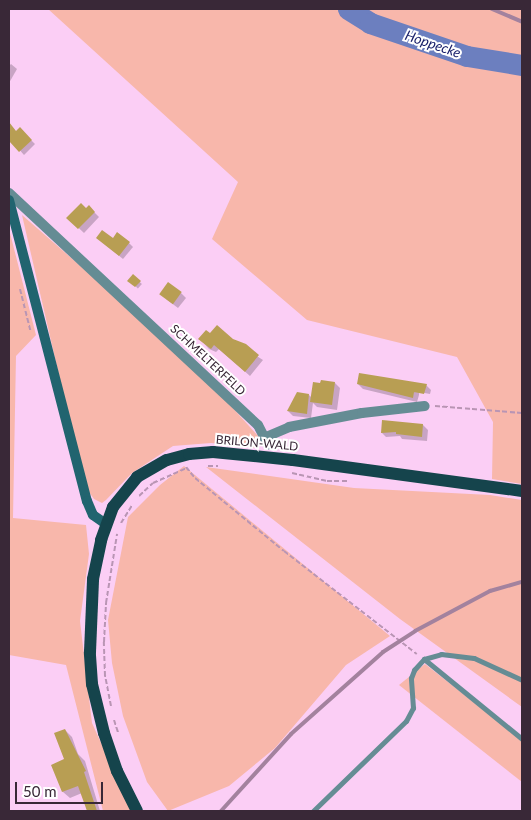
<!DOCTYPE html>
<style>
body{margin:0}
#map{position:relative;width:531px;height:820px;overflow:hidden;background:#fbcef5;font-family:Lato,sans-serif}
div>[style]{position:absolute}
[style*='--x']{left:calc(var(--x)*1px);top:calc(var(--y)*1px);width:calc(var(--w)*1px);rotate:calc(var(--a)*1deg)}
.green>*{inset:0;background:#f8b7ab}
.shadow>*{inset:0;background:#0003;transform-origin:0 0}
.river>*{height:21px;margin:-10.5px;padding:0 10.5px;transform-origin:10.5px;border-radius:10.5px;background:#6c7fbf}
.building>*{inset:0;background:#b89e53;transform-origin:0 0}
.path>*{height:2px;margin-top:-1px;transform-origin:0;background:repeating-linear-gradient(90deg,#b995b4 0 5px,transparent 0 7.5px)}
.service>*{height:5px;margin:-2.5px;padding:0 2.5px;transform-origin:2.5px;border-radius:2.5px;background:#658c94}
.minor>*{height:10px;margin:-5px;padding:0 5px;transform-origin:5px;border-radius:5px;background:#658c94}
.secondary>*{height:10px;margin:-5px;padding:0 5px;transform-origin:5px;border-radius:5px;background:#21646f}
.primary>*{height:12px;margin:-6px;padding:0 6px;transform-origin:6px;border-radius:6px;background:#15444c}
.rail>*{height:4px;margin:-2px;padding:0 2px;transform-origin:2px;border-radius:2px;background:#a3829e}
span{translate:-50% -50%;white-space:nowrap;text-align:center;line-height:1.15;-webkit-text-stroke:4px #fff;paint-order:stroke}
.street-label{font-size:12px;color:#392837}
.water-label{font-size:14px;color:#151c68;font-style:italic}
.frame{position:absolute;inset:0;border:10px solid #392837;pointer-events:none}
.scale{position:absolute;left:15px;top:782px;width:88px;height:22px;box-sizing:border-box;border:2px solid #392837;border-top:0;padding-left:6px;font-size:15px;line-height:18px;white-space:nowrap;color:#392837;-webkit-text-stroke:4px #fff;paint-order:stroke}
</style>
<div id="map">
<div class="green">
<i style="clip-path:polygon(48px 9px,522px 9px,522px 484px,492px 479px,493px 422px,457px 357px,307px 320px,212px 239px,238px 182px)"></i>
<i style="clip-path:polygon(22px 215px,195px 366px,258px 436px,258px 448px,211px 443px,173px 446px,132px 473px,106px 500px,102px 503px,94px 499px,89px 492px,79px 462px)"></i>
<i style="clip-path:polygon(9px 229px,36px 335px,16px 356px,13px 518px,86px 525px,89px 554px,80px 621px,92px 723px,132px 811px,103px 811px,66px 665px,9px 655px)"></i>
<i style="clip-path:polygon(184px 466px,390px 636px,346px 665px,275px 748px,229px 786px,168px 811px,147px 782px,123px 716px,112px 663px,108px 620px,128px 517px,160px 485px)"></i>
<i style="clip-path:polygon(206px 467px,354px 488px,490px 495px,522px 500px,522px 707px,400px 619px)"></i>
<i style="clip-path:polygon(425px 664px,522px 740px,522px 782px,399px 685px)"></i>
</div>
<div class="shadow">
<i style="clip-path:polygon(11px 64px,17px 69px,9px 83px,9px 66px)"></i>
<i style="clip-path:polygon(9px 123px,16px 132px,20px 129px,35px 144px,24px 155px,9px 138px)"></i>
<i style="clip-path:polygon(89px 207px,99px 217px,84px 233px,68px 218px)"></i>
<i style="clip-path:polygon(113px 240px,129px 243px,133px 247px,123px 259px,102px 242px)"></i>
<i style="left:133px;top:276px;width:12px;height:6px;rotate:42deg"></i>
<i style="clip-path:polygon(181px 293px,186px 298px,178px 308px,166px 299px)"></i>
<i style="clip-path:polygon(210px 335px,232px 340px,263px 360px,250px 376px,219px 349px,216px 352px,209px 349px,200px 339px)"></i>
<i style="clip-path:polygon(322px 381px,335px 383px,340px 388px,337px 410px,317px 407px,313px 403px,311px 418px,293px 416px,288px 411px,309px 395px,312px 398px)"></i>
<i style="clip-path:polygon(358px 384px,426px 385px,431px 390px,430px 394px,419px 392px,419px 395px,429px 397px,419px 395px,417px 402px,363px 389px)"></i>
<i style="clip-path:polygon(383px 422px,423px 425px,428px 430px,427px 441px,402px 439px,400px 436px,386px 437px,382px 433px)"></i>
<i style="clip-path:polygon(65px 730px,72px 737px,78px 754px,85px 761px,100px 811px,88px 811px,82px 793px,70px 798px,63px 792px,53px 765px,66px 760px)"></i>
</div>
<div class="river">
<i style="--x:348;--y:9;--w:26;--a:32"></i>
<i style="--x:370;--y:23;--w:102;--a:18.8"></i>
<i style="--x:467;--y:56;--w:56;--a:9.3"></i>
</div>
<div class="building">
<i style="clip-path:polygon(9px 122px,16px 131px,20px 127px,32px 140px,19px 152px,9px 141px)"></i>
<i style="clip-path:polygon(81px 203px,86px 208px,89px 205px,95px 212px,78px 229px,66px 218px)"></i>
<i style="clip-path:polygon(102px 230px,113px 238px,117px 232px,130px 242px,119px 256px,96px 238px)"></i>
<i style="clip-path:polygon(133px 274px,141px 281px,135px 287px,127px 281px)"></i>
<i style="left:168px;top:282px;width:17px;height:15px;rotate:36deg"></i>
<i style="clip-path:polygon(217px 325px,233px 339px,246px 344px,259px 355px,245px 372px,214px 345px,211px 349px,198px 339px,206px 330px,210px 333px)"></i>
<i style="clip-path:polygon(359px 373px,427px 384px,424px 394px,414px 392px,415px 386px,413px 398px,357px 384px)"></i>
<i style="clip-path:polygon(321px 380px,335px 382px,332px 405px,310px 402px,313px 382px,320px 383px)"></i>
<i style="clip-path:polygon(297px 392px,309px 394px,307px 414px,287px 411px)"></i>
<i style="clip-path:polygon(382px 420px,423px 424px,422px 437px,396px 434px,396px 432px,381px 433px)"></i>
<i style="clip-path:polygon(65px 729px,86px 771px,84px 772px,97px 811px,87px 811px,78px 786px,62px 792px,51px 765px,64px 759px,54px 733px)"></i>
</div>
<div class="path">
<i style="--x:20;--y:289;--w:45;--a:76"></i>
<i style="--x:435;--y:406;--w:87;--a:4.6"></i>
<i style="--x:208;--y:466;--w:10;--a:0"></i>
<i style="--x:186;--y:467;--w:14;--a:51"></i>
<i style="--x:195;--y:478;--w:115;--a:39.4"></i>
<i style="--x:284;--y:551;--w:168;--a:37.8"></i>
<i style="--x:292;--y:473;--w:36;--a:13"></i>
<i style="--x:327;--y:481;--w:22;--a:0"></i>
<i style="--x:139;--y:496;--w:19;--a:-43"></i>
<i style="--x:153;--y:483;--w:36;--a:-24"></i>
<i style="--x:121;--y:523;--w:22;--a:-58"></i>
<i style="--x:111;--y:706;--w:31;--a:-101"></i>
<i style="--x:105;--y:676;--w:34;--a:-92"></i>
<i style="--x:104;--y:642;--w:39;--a:-87"></i>
<i style="--x:106;--y:603;--w:70;--a:-80.9"></i>
<i style="--x:114;--y:720;--w:13;--a:72"></i>
</div>
<div class="service">
<i style="--x:424;--y:659;--w:127;--a:39.2"></i>
<i style="--x:313;--y:811;--w:129;--a:-44.1"></i>
<i style="--x:406;--y:721;--w:15;--a:-62"></i>
<i style="--x:413;--y:708;--w:30;--a:-94"></i>
<i style="--x:411;--y:678;--w:9;--a:-69"></i>
<i style="--x:414;--y:670;--w:15;--a:-48"></i>
<i style="--x:424;--y:659;--w:18;--a:-16"></i>
<i style="--x:441;--y:654;--w:33;--a:7"></i>
<i style="--x:474;--y:658;--w:53;--a:24.6"></i>
</div>
<div class="minor">
<i style="--x:9;--y:193;--w:340;--a:43"></i>
<i style="--x:258;--y:425;--w:22;--a:63"></i>
<i style="--x:266;--y:437;--w:25;--a:-23"></i>
<i style="--x:289;--y:427;--w:74;--a:-10.9"></i>
<i style="--x:362;--y:413;--w:63;--a:-6.3"></i>
</div>
<div class="secondary">
<i style="--x:9;--y:200;--w:311;--a:75.5"></i>
<i style="--x:87;--y:501;--w:15;--a:67"></i>
<i style="--x:93;--y:515;--w:16;--a:35"></i>
</div>
<div class="primary">
<i style="--x:137;--y:811;--w:45;--a:-116.6"></i>
<i style="--x:117;--y:771;--w:40;--a:-108.9"></i>
<i style="--x:104;--y:733;--w:50;--a:-103.8"></i>
<i style="--x:92;--y:684;--w:32;--a:-94"></i>
<i style="--x:90;--y:652;--w:73;--a:-87.6"></i>
<i style="--x:93;--y:579;--w:40;--a:-78"></i>
<i style="--x:101;--y:540;--w:35;--a:-70"></i>
<i style="--x:113;--y:507;--w:38;--a:-51"></i>
<i style="--x:137;--y:477;--w:34;--a:-30"></i>
<i style="--x:167;--y:460;--w:23;--a:-15"></i>
<i style="--x:189;--y:454;--w:24;--a:-5"></i>
<i style="--x:213;--y:452;--w:80;--a:5.7"></i>
<i style="--x:293;--y:460;--w:231;--a:7.7"></i>
</div>
<div class="rail">
<i style="--x:492;--y:9;--w:33;--a:23"></i>
<i style="--x:221;--y:811;--w:104;--a:-47.7"></i>
<i style="--x:291;--y:734;--w:123;--a:-41.7"></i>
<i style="--x:383;--y:652;--w:38;--a:-33"></i>
<i style="--x:415;--y:631;--w:85;--a:-28.1"></i>
<i style="--x:490;--y:591;--w:33;--a:-16"></i>
</div>
<div class="street-label">
<span style="left:208px;top:360px;rotate:43deg">SCHMELTERFELD</span>
<span style="left:257px;top:443px;rotate:5deg">BRILON-WALD</span>
</div>
<div class="water-label">
<span style="left:433px;top:44px;rotate:19deg">Hoppecke</span>
</div>
<div class="frame"></div>
<div class="scale">50 m</div>
</div>
